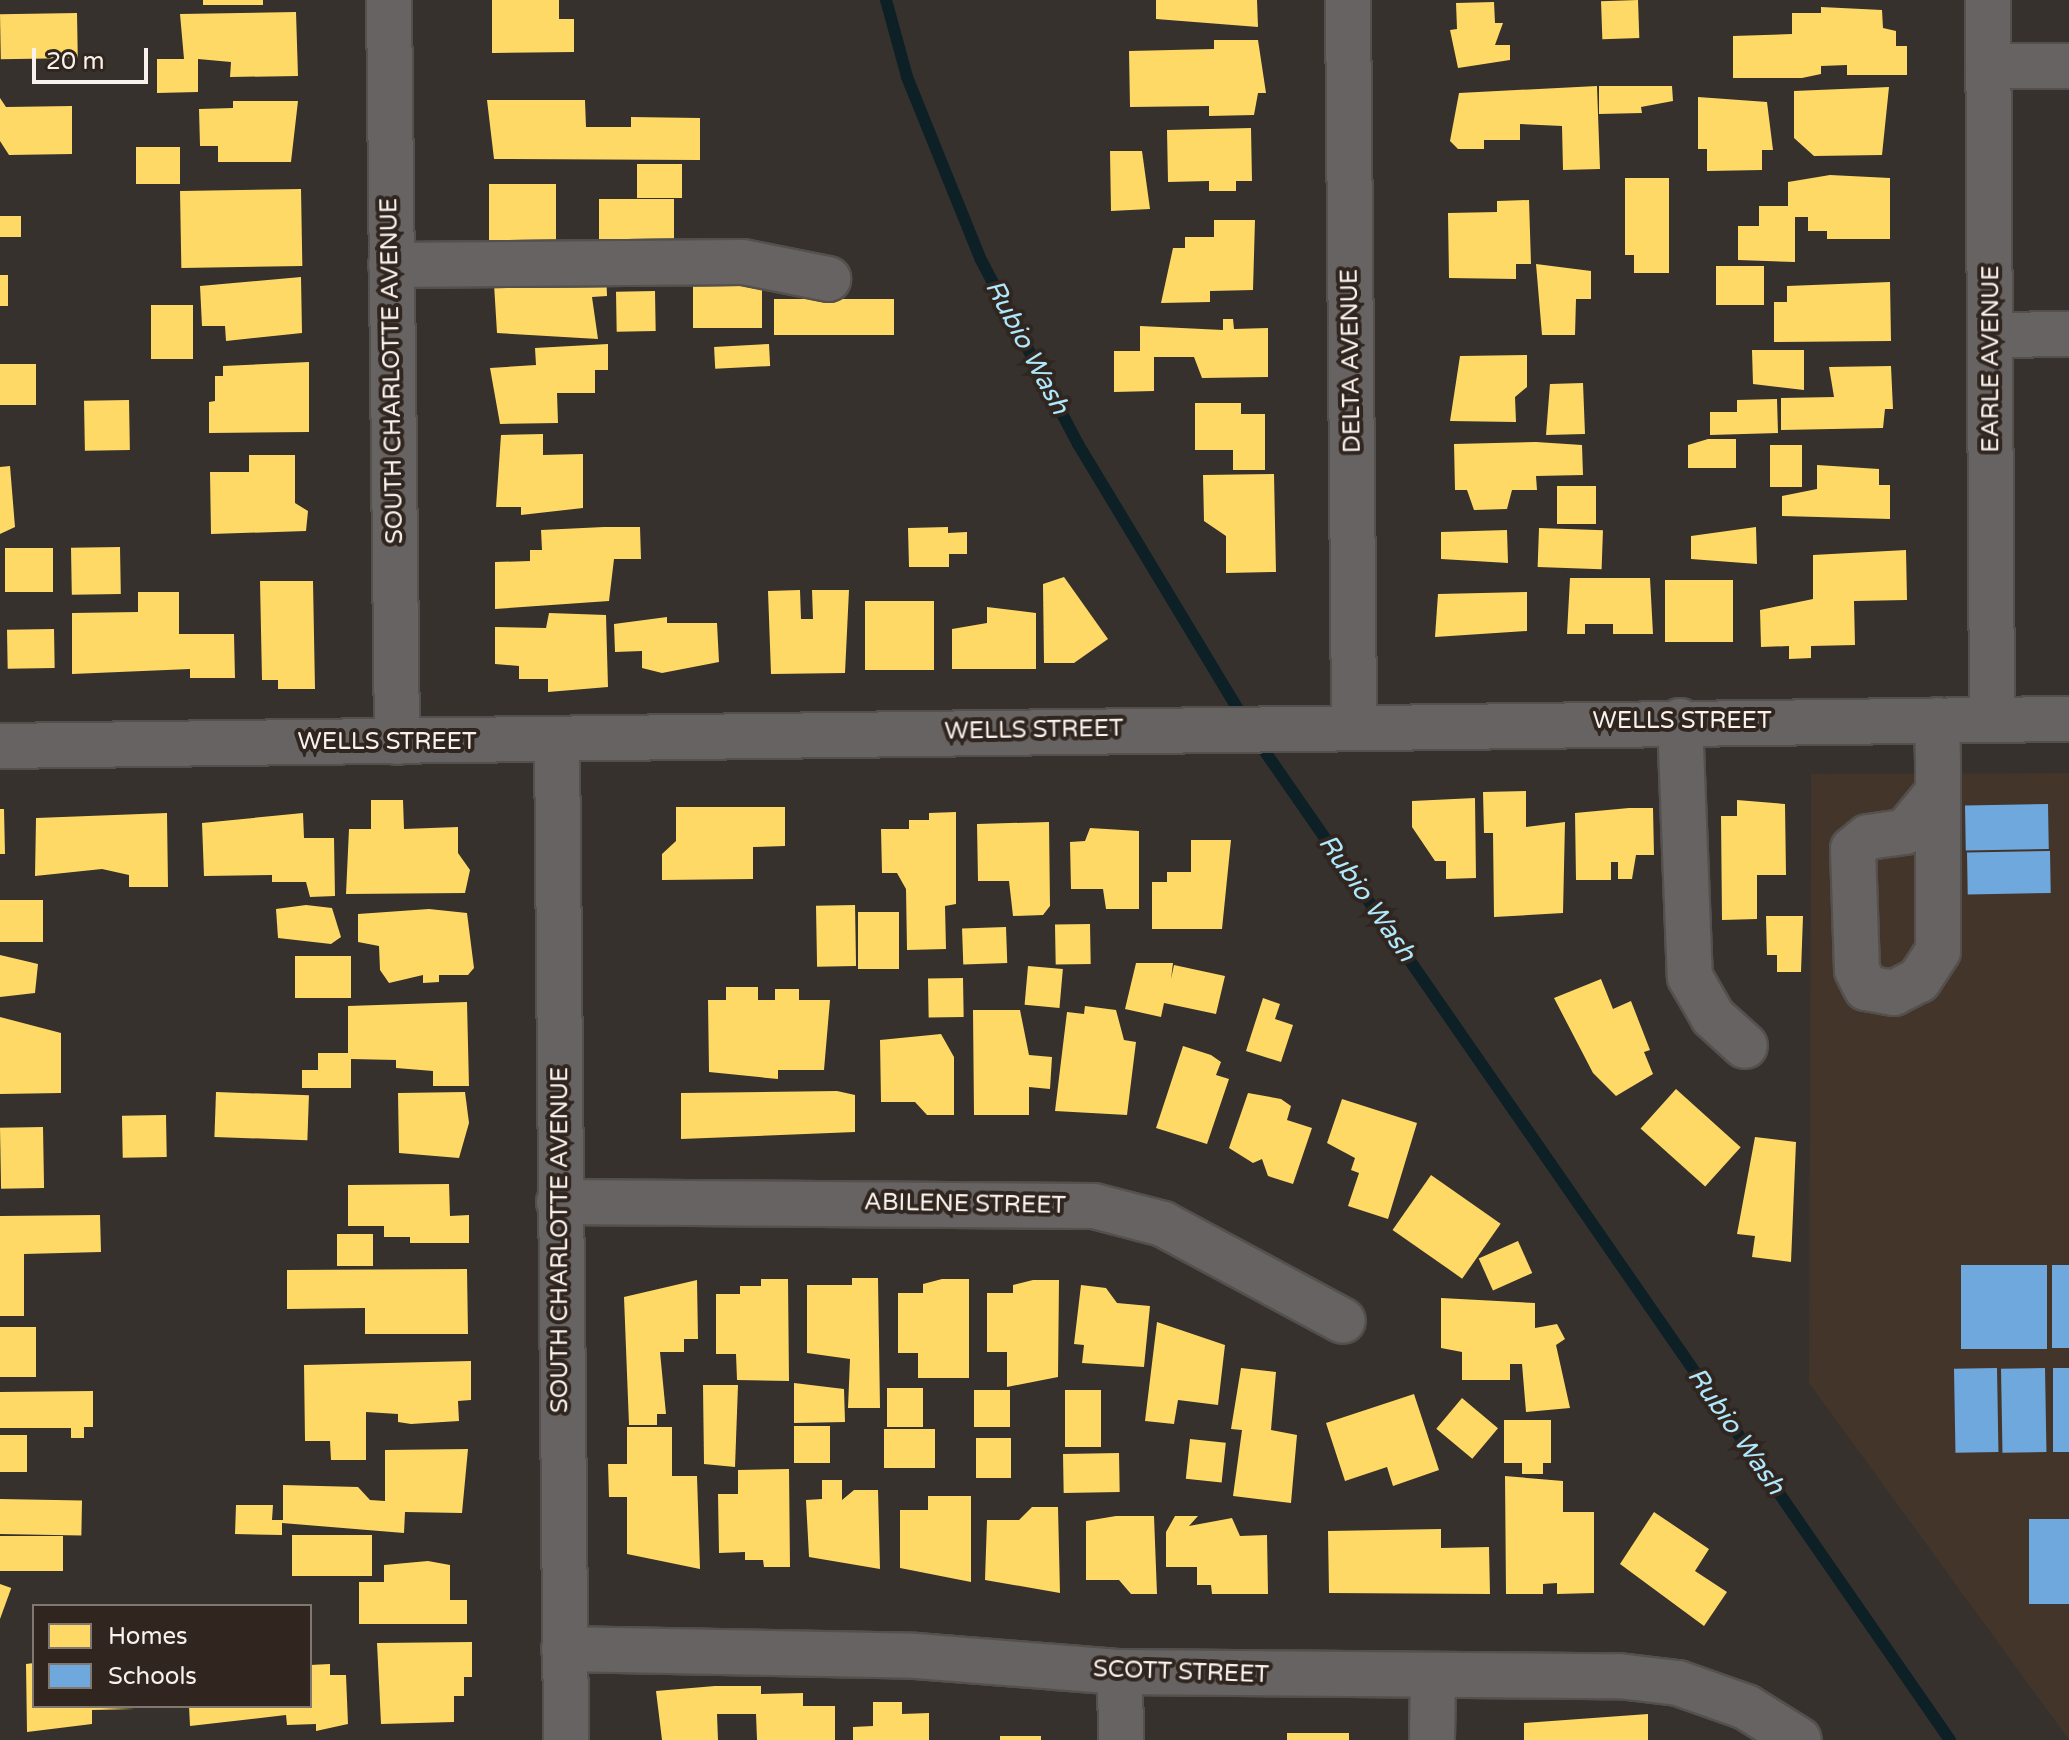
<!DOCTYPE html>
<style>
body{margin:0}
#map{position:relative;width:2069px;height:1740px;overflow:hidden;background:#36312d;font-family:"Varela Round",sans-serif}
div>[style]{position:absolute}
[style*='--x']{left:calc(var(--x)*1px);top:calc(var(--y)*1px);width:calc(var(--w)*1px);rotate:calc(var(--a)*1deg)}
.built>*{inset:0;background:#43352a}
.homes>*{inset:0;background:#ffd966;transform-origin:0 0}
.schools>*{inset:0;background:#6fa8dc;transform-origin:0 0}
.stream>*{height:12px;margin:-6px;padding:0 6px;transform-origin:6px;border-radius:6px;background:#0c2026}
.roads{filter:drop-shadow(2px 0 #54504d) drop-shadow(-2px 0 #54504d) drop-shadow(0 2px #54504d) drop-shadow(0 -2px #54504d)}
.minor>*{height:44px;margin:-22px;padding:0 22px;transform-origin:22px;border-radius:22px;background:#676362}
span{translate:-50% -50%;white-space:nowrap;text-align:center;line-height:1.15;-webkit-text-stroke:8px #30261f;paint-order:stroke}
.street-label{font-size:24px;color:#f8f1ed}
.water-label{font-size:26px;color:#afe8fc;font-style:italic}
.legend{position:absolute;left:32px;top:1604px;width:280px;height:104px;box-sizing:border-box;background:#30261f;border:2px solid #807771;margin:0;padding:10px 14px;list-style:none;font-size:24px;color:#f8f1ed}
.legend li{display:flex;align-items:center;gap:16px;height:40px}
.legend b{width:40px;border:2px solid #807771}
.scale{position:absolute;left:32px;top:48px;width:116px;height:36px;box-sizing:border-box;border:4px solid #f8f1ed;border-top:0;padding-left:10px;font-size:24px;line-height:28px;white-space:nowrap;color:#f8f1ed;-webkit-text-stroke:6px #30261f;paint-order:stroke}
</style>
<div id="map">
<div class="built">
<i style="clip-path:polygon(2069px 773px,2069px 1740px,1809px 1383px,1811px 774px)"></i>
</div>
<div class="homes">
<i style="left:203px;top:0;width:60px;height:5px"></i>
<i style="clip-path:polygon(492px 0,559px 0,559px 19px,574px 19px,574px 52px,492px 53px)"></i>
<i style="clip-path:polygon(1156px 0,1257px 0,1258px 27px,1156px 19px)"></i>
<i style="left:1638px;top:0;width:38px;height:37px;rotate:88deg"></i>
<i style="clip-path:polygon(1494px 2px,1495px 23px,1503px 23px,1495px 45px,1510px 45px,1510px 60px,1458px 68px,1450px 30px,1457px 29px,1456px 3px)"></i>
<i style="clip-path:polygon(1821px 7px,1882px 10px,1883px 28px,1896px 31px,1896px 46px,1907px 46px,1907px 75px,1847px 75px,1847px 65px,1821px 66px,1821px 74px,1802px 78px,1733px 78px,1733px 36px,1792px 34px,1792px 13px,1821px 13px)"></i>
<i style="clip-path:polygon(296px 12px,298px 76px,230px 77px,231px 62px,198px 59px,198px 92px,157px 93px,157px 59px,184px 59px,180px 14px)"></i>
<i style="left:77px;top:13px;width:45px;height:77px;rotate:89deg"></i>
<i style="clip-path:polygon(1214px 40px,1258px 40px,1266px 93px,1258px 93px,1254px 115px,1209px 116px,1209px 106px,1130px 107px,1129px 51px,1214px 49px)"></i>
<i style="clip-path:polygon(1597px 86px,1600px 169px,1563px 170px,1562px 126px,1520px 124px,1520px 140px,1484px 140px,1484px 149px,1458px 149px,1450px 141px,1459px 93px)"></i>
<i style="clip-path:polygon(1599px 86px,1672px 86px,1673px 101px,1641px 107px,1642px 113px,1599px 114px)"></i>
<i style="clip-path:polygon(1889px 87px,1882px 155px,1814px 156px,1794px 138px,1794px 91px)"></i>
<i style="clip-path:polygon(1698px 97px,1767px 102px,1773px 150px,1762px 150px,1762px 170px,1707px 171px,1707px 149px,1698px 149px)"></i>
<i style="clip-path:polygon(0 98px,6px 107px,72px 106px,72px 154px,9px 155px,0 141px)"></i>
<i style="clip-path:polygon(487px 100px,585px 100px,586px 127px,631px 127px,631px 117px,700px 118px,700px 160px,494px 159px)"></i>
<i style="clip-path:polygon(233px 101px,298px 101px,291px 162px,218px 162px,218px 146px,200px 146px,199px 109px,233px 108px)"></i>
<i style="clip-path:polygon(1251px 128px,1252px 181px,1236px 181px,1236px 191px,1209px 191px,1209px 181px,1168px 182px,1167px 130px)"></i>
<i style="left:136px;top:147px;width:44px;height:37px"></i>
<i style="clip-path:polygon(1110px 151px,1142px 151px,1150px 209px,1111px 211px)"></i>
<i style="left:637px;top:164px;width:45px;height:34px"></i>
<i style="clip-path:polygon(1830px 175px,1890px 178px,1890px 239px,1827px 239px,1827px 231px,1808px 231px,1808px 217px,1795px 217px,1795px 262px,1738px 260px,1738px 226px,1759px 226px,1759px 206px,1788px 206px,1788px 182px)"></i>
<i style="clip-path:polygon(1625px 178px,1669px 178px,1669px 273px,1634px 273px,1634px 255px,1625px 255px)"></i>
<i style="left:489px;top:184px;width:67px;height:64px"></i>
<i style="left:301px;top:189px;width:77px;height:121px;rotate:89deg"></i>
<i style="left:674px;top:199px;width:47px;height:75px;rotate:90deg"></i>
<i style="clip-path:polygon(1529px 200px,1531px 264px,1516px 264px,1516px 279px,1449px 278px,1448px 213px,1497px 212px,1497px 201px)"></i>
<i style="left:0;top:216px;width:21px;height:21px"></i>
<i style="clip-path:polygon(1214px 220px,1255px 220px,1253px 290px,1210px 291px,1210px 302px,1161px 303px,1173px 248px,1185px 248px,1185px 237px,1214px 237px)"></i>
<i style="clip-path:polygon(1536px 264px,1591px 271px,1591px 299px,1576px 299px,1575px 335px,1542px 335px)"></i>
<i style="left:1716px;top:266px;width:48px;height:39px"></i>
<i style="clip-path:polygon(606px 268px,607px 296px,592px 297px,598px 339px,497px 333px,494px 284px)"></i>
<i style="left:0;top:275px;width:8px;height:31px"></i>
<i style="clip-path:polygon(301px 277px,302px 333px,226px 341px,225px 326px,202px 326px,200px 286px)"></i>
<i style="left:693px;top:282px;width:69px;height:46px"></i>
<i style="clip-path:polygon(1890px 282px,1891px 341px,1774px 342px,1774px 302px,1787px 302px,1787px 286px)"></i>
<i style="left:655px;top:291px;width:40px;height:39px;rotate:89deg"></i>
<i style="left:894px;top:299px;width:36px;height:120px;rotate:90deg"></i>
<i style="left:193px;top:305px;width:54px;height:42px;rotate:90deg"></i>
<i style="clip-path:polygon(1223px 319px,1233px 319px,1234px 329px,1268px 328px,1268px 377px,1202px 378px,1194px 357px,1154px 357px,1154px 391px,1114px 392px,1114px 351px,1140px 351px,1140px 326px,1223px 330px)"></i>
<i style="clip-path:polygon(608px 344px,608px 370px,595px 370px,595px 393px,557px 393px,558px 423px,500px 424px,490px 368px,536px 365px,535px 348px)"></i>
<i style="left:769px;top:344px;width:22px;height:55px;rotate:87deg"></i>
<i style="clip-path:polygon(1752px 350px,1804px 350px,1804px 390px,1753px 384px)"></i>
<i style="clip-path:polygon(1527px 355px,1527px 387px,1515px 397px,1516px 422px,1450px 421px,1460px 356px)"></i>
<i style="clip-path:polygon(309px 362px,309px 432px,209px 433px,209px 402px,215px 401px,215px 376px,223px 376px,223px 366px)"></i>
<i style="left:0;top:364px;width:36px;height:41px"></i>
<i style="clip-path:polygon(1891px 366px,1893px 409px,1885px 409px,1883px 428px,1781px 430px,1781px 398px,1834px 397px,1829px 367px)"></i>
<i style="clip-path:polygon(1583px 383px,1585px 434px,1546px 435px,1550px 384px)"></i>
<i style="clip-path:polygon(1777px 399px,1778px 433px,1710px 435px,1710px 412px,1737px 412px,1737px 400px)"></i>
<i style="left:129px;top:400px;width:50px;height:45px;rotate:89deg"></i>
<i style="clip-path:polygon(1195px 403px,1241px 403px,1241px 414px,1265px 414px,1265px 470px,1233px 470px,1233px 450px,1195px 450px)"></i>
<i style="clip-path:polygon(543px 434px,543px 455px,583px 454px,583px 508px,521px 515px,521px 507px,496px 507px,501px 435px)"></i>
<i style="clip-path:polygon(1708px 439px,1736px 439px,1736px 468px,1688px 468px,1688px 445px)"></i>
<i style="clip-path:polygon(1536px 442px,1582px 445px,1583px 475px,1536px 476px,1537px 490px,1512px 490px,1507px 509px,1474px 510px,1467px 490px,1455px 490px,1454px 444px)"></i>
<i style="left:1770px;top:445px;width:32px;height:42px"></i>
<i style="clip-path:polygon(249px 455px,295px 455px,295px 503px,308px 511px,306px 531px,211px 534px,210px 472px,249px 472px)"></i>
<i style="clip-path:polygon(1817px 465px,1879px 469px,1879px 485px,1890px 485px,1890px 519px,1782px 516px,1782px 496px,1817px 489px)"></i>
<i style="clip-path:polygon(10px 466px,15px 527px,0 534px,0 467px)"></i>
<i style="clip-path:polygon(1274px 474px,1276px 572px,1226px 573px,1226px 536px,1204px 521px,1203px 475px)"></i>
<i style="left:1557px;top:486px;width:39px;height:38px"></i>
<i style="clip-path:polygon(604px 527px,640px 527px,641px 559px,614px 559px,609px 601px,495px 609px,495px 562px,530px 561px,530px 550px,542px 550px,541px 530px)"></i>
<i style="clip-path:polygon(948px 527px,948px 533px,967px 532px,967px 554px,949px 554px,949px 567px,909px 567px,908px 528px)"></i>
<i style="clip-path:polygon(1756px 527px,1757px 564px,1691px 559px,1691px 536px)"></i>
<i style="left:1539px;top:528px;width:64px;height:39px;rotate:2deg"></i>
<i style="clip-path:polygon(1507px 530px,1508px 563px,1441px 559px,1441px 532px)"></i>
<i style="left:120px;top:547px;width:47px;height:49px;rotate:89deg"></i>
<i style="left:5px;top:548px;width:48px;height:44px"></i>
<i style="clip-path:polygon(1906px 550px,1907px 600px,1854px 601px,1855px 645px,1811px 646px,1811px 658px,1789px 659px,1789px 646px,1761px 647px,1760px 610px,1813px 599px,1813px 555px)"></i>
<i style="clip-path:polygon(1064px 577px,1108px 639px,1074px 663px,1044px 663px,1043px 584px)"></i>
<i style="clip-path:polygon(1570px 578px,1650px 578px,1653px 634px,1613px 634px,1613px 624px,1585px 624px,1585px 634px,1567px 634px)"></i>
<i style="left:1733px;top:580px;width:62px;height:68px;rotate:90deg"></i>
<i style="clip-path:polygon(260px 581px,313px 581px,315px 689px,278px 689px,278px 680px,262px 680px)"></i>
<i style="clip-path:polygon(800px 590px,801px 619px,813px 619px,812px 590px,849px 590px,845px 673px,771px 674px,768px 591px)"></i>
<i style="clip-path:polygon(138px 592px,179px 592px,179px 634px,234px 634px,235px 678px,190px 678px,190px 669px,72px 674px,72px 613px,138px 612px)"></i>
<i style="clip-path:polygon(1527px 592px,1527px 631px,1435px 637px,1438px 594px)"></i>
<i style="left:934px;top:601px;width:69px;height:69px;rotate:90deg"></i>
<i style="clip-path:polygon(987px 607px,1036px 613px,1036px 669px,952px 669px,952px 629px,987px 623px)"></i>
<i style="clip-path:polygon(549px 613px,606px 615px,608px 687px,548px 692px,548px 679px,519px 679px,519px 666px,495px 664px,495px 627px,546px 628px)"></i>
<i style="clip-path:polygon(667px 617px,667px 623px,717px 623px,719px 662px,662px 673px,642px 668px,642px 651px,615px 652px,614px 624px)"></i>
<i style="left:54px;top:629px;width:39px;height:47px;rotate:89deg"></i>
<i style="clip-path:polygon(1526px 791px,1526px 827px,1565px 822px,1563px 913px,1494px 917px,1493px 833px,1484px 833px,1483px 792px)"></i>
<i style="clip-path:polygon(1475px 798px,1476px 878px,1446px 879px,1446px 861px,1435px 861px,1412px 827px,1412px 801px)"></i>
<i style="clip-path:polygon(371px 800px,403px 800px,404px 829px,458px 827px,458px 853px,470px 870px,465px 893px,346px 894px,349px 829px,371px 829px)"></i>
<i style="clip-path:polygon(1737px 800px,1785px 804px,1786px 875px,1757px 875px,1757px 919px,1722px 920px,1721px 816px,1737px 816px)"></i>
<i style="clip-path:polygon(676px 807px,785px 807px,785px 846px,753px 847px,753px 879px,662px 880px,662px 854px,676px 841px)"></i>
<i style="clip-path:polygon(1629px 808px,1653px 808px,1654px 855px,1636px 855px,1632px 879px,1618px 879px,1618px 862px,1611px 862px,1611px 880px,1576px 880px,1575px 813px)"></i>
<i style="clip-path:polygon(0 809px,4px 809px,5px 854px,0 854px)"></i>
<i style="clip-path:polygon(956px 812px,956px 904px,945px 906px,946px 949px,907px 950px,906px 889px,897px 873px,882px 873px,881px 829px,909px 829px,909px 820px,929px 820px,929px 813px)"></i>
<i style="clip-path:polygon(167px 813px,168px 887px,129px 887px,129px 875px,102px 869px,35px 876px,36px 818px)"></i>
<i style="clip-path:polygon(303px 813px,304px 838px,334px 838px,335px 896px,310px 897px,306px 882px,272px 882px,272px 875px,204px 876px,202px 823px)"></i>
<i style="clip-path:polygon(1049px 822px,1050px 906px,1043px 915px,1013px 916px,1009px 881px,978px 881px,977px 824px)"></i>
<i style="clip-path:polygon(1090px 828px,1139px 831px,1139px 909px,1106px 909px,1103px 889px,1071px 889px,1070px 842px,1085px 841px)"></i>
<i style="clip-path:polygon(1191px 840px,1231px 840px,1222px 929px,1152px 929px,1152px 882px,1167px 882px,1167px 872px,1191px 872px)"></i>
<i style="left:43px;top:900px;width:42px;height:43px;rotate:90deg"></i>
<i style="clip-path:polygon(306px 905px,332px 908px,341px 937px,331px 944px,278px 938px,276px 909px)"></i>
<i style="left:855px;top:905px;width:61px;height:39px;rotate:89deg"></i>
<i style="clip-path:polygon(429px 909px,467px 913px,474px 968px,468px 975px,439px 975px,439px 982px,423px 983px,423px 975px,389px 983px,380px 970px,379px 946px,358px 942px,358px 914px)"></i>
<i style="left:858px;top:912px;width:41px;height:57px"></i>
<i style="clip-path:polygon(1766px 916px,1803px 916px,1801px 972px,1777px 972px,1777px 955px,1767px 955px)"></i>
<i style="left:1090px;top:924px;width:40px;height:35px;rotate:89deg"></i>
<i style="left:1006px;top:927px;width:36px;height:44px;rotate:88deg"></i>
<i style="clip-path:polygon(0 955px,38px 964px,35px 993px,0 997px)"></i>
<i style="left:351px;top:956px;width:42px;height:56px;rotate:90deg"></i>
<i style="clip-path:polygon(1136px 963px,1173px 963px,1171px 979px,1174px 965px,1225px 976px,1216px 1014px,1164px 1003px,1161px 1017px,1125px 1009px)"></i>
<i style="left:1028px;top:966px;width:35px;height:39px;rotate:5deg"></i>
<i style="left:963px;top:978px;width:39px;height:35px;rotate:89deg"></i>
<i style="clip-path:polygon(1601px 979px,1613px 1009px,1631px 1001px,1650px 1050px,1644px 1052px,1653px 1074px,1616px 1096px,1593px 1073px,1554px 998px)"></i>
<i style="clip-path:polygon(726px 987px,758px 987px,758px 1000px,775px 1000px,775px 989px,799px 989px,799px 1000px,830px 1000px,824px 1070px,778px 1070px,778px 1079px,709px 1072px,708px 1000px,726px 1000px)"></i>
<i style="clip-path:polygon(1263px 998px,1280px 1004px,1275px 1019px,1293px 1025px,1281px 1062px,1246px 1051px)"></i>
<i style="clip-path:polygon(467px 1002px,469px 1086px,433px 1086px,433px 1071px,396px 1068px,396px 1060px,351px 1059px,351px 1088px,302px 1088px,302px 1070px,318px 1070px,318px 1053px,348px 1053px,348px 1006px)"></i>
<i style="clip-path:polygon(1085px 1006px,1116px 1010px,1124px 1040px,1136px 1042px,1127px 1115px,1055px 1111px,1067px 1012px,1084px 1014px)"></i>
<i style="clip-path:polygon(973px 1010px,1020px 1010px,1029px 1055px,1052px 1057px,1050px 1089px,1029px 1087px,1029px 1115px,974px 1115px)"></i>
<i style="clip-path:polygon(0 1017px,61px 1033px,61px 1093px,0 1094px)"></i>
<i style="clip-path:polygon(941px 1034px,954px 1057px,954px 1115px,927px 1115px,915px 1102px,881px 1102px,880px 1040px)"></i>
<i style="clip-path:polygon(1183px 1046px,1211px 1055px,1221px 1062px,1216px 1075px,1229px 1079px,1207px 1144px,1156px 1128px)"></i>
<i style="left:1676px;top:1089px;width:87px;height:53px;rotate:42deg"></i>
<i style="clip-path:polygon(837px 1091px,855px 1095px,855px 1132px,681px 1139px,681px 1093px)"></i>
<i style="left:216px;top:1092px;width:93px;height:45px;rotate:2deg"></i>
<i style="clip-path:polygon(465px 1092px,469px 1123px,459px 1158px,399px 1153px,398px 1093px)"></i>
<i style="clip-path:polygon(1248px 1093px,1281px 1099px,1291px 1106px,1287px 1120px,1312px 1128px,1293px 1184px,1268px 1176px,1262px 1159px,1253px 1163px,1229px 1148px)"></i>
<i style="clip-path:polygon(1342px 1099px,1417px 1123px,1388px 1219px,1348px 1206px,1359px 1173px,1351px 1170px,1355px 1158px,1327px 1143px)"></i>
<i style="left:166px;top:1115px;width:42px;height:44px;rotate:89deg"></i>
<i style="left:43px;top:1127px;width:61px;height:43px;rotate:89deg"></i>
<i style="clip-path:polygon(1755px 1137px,1796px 1142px,1791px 1262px,1752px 1257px,1755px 1236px,1737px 1234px)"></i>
<i style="left:1431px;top:1175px;width:85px;height:67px;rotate:35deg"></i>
<i style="clip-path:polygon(449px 1184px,450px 1216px,469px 1215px,469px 1243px,410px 1243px,410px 1237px,384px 1237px,384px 1226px,348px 1226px,348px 1185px)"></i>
<i style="clip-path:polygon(100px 1215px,101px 1252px,24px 1254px,24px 1316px,0 1316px,0 1216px)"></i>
<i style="left:337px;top:1234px;width:36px;height:32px"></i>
<i style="left:1518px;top:1241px;width:35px;height:43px;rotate:66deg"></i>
<i style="clip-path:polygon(467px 1269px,468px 1334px,365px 1334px,365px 1308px,287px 1309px,287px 1270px)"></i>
<i style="clip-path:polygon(852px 1278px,878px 1278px,880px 1408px,848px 1408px,850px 1359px,807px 1353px,807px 1285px,852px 1285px)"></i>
<i style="clip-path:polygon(761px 1279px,788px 1279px,789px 1381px,737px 1380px,736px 1354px,716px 1354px,716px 1294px,740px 1294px,740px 1286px,761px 1286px)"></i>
<i style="clip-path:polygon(942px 1279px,969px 1279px,969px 1378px,918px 1378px,918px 1353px,898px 1353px,898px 1293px,923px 1293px,923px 1284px)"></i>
<i style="clip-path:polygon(697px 1280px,698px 1339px,684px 1339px,684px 1352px,660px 1352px,666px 1414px,657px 1414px,657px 1425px,629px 1425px,624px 1297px)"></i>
<i style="clip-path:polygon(1033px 1280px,1059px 1280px,1058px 1377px,1007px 1387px,1007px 1352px,987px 1352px,987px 1293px,1013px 1293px,1013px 1285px)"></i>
<i style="clip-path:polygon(1081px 1285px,1106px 1288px,1117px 1303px,1150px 1306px,1144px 1367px,1082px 1363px,1084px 1345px,1074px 1344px)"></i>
<i style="clip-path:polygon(1441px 1298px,1535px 1303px,1535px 1328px,1557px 1324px,1565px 1339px,1556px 1345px,1570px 1408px,1526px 1412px,1522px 1364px,1510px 1364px,1510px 1380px,1462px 1380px,1462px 1352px,1441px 1348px)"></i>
<i style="clip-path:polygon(1157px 1322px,1225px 1345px,1218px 1405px,1178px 1400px,1174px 1424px,1145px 1421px)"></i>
<i style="left:36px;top:1327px;width:50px;height:36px;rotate:90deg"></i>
<i style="clip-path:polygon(471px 1361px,471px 1400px,458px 1401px,459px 1421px,411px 1424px,398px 1422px,398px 1414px,366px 1412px,366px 1460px,331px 1460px,330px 1441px,305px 1441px,304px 1365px)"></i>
<i style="clip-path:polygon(1241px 1368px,1276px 1372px,1271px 1430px,1297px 1435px,1291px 1503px,1233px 1496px,1242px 1430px,1231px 1429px)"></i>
<i style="clip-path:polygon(794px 1383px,844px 1389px,845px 1422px,794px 1423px)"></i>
<i style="clip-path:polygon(703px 1385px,738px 1385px,735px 1467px,704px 1464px)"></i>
<i style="left:887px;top:1388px;width:36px;height:39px"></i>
<i style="left:974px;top:1390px;width:36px;height:37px"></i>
<i style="left:1065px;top:1390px;width:36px;height:57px"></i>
<i style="clip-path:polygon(93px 1391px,93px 1427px,84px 1427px,84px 1438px,71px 1438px,71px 1428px,0 1428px,0 1392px)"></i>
<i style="clip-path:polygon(1414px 1394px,1439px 1470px,1393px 1486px,1387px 1467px,1345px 1481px,1326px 1423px)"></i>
<i style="left:1462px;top:1398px;width:47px;height:40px;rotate:40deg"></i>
<i style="clip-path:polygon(1504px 1420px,1551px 1420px,1551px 1463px,1543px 1463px,1543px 1474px,1522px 1474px,1522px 1463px,1504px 1463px)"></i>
<i style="left:794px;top:1426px;width:36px;height:37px"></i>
<i style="clip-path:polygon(627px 1427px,672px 1427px,672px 1476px,697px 1476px,700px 1569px,627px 1554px,627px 1497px,609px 1497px,608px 1464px,627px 1464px)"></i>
<i style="left:935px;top:1429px;width:39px;height:51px;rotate:90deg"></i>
<i style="left:0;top:1435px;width:27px;height:37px"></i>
<i style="left:976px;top:1438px;width:35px;height:40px"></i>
<i style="left:1190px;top:1439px;width:36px;height:40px;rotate:6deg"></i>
<i style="clip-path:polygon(468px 1449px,462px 1513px,405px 1512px,404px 1533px,282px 1523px,282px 1535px,235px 1534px,236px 1505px,273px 1505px,272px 1520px,283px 1520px,283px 1485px,358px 1487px,370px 1500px,385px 1501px,385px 1450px)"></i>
<i style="left:1119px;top:1453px;width:39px;height:56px;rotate:89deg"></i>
<i style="clip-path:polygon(789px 1469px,790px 1567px,764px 1567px,763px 1560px,745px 1560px,745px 1552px,719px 1553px,718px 1494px,738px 1494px,738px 1470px)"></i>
<i style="clip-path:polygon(1505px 1476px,1563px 1481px,1563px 1512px,1594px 1512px,1594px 1593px,1557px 1594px,1557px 1583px,1543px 1584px,1543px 1594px,1506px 1594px)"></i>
<i style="clip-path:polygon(822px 1480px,842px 1480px,842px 1500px,854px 1490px,878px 1490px,880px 1569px,809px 1557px,806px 1500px,822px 1499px)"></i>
<i style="clip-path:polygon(928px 1496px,971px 1496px,971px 1582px,900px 1568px,900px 1510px,928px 1510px)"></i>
<i style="left:0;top:1499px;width:82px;height:35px;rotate:1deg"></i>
<i style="clip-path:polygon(1032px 1507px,1058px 1507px,1060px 1593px,985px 1580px,987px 1520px,1019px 1520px)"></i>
<i style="clip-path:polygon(1654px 1512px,1709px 1549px,1695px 1571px,1727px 1592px,1704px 1626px,1620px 1564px)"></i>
<i style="clip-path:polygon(1116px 1516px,1154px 1516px,1157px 1594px,1131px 1594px,1119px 1580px,1086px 1580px,1086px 1521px)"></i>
<i style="clip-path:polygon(1175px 1516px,1198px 1516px,1189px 1526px,1232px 1518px,1240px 1536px,1267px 1535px,1268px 1594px,1212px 1594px,1211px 1585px,1197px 1585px,1197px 1567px,1166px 1567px,1166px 1532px)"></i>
<i style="clip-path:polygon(1441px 1529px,1441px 1548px,1489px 1547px,1490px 1594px,1329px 1593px,1328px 1531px)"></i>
<i style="left:372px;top:1535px;width:41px;height:80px;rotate:90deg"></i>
<i style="left:63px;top:1536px;width:35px;height:63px;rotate:90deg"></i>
<i style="clip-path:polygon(428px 1561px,450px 1565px,450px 1600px,467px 1600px,467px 1624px,359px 1624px,359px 1582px,384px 1582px,384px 1565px)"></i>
<i style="left:0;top:1584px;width:12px;height:53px;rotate:20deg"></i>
<i style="clip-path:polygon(472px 1642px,472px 1677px,464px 1677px,464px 1696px,454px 1696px,454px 1722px,381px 1724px,377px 1643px)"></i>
<i style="clip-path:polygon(34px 1663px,34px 1706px,135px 1709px,92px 1710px,92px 1724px,27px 1732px,26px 1664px)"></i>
<i style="clip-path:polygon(330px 1664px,330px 1675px,346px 1675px,348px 1724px,316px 1731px,316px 1724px,287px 1725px,286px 1715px,190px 1726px,189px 1706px,310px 1706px,310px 1665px)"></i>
<i style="clip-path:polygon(715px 1686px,761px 1686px,761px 1694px,803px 1693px,803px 1706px,835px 1706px,835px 1740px,757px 1740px,756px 1714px,717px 1714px,718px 1740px,662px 1740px,656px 1691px)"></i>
<i style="clip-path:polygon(873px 1702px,902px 1702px,902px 1714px,929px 1713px,929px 1740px,853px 1740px,853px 1727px,873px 1726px)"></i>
<i style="clip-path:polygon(1648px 1714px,1648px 1740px,1524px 1740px,1524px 1723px)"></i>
<i style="left:1287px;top:1733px;width:62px;height:7px"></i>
<i style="left:1000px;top:1736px;width:41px;height:4px"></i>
</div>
<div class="schools">
<i style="left:2048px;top:804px;width:45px;height:83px;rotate:89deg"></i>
<i style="left:2050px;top:851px;width:42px;height:83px;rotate:89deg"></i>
<i style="left:2047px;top:1265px;width:84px;height:86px;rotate:90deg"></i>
<i style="left:2052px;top:1265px;width:17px;height:83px"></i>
<i style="left:1997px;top:1368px;width:84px;height:43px;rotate:89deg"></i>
<i style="left:2045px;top:1368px;width:84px;height:44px;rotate:89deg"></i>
<i style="left:2053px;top:1368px;width:16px;height:84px"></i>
<i style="left:2029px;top:1519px;width:40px;height:85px"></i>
</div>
<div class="stream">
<i style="--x:886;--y:0;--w:80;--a:74.7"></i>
<i style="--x:907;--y:77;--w:197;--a:68"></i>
<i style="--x:981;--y:260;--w:208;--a:62.2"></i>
<i style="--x:1078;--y:444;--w:323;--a:58.9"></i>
<i style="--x:1257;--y:740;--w:1217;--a:55.28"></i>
</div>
<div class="roads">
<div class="minor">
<i style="--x:389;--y:0;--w:742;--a:89.38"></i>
<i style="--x:1348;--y:0;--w:723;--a:89.52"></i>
<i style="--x:1988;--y:0;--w:718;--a:89.68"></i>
<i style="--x:1989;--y:66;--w:80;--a:0"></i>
<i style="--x:391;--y:265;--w:352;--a:-0.5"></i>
<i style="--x:743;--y:262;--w:87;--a:11.3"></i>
<i style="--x:1991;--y:335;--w:78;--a:-0.7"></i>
<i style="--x:1937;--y:720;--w:40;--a:88.6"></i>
<i style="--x:1938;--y:760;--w:191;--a:90"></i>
<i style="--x:1938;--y:951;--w:35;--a:123"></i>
<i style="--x:1919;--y:980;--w:28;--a:153"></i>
<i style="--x:1894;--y:993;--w:28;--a:-170"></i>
<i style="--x:1866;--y:988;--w:20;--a:-117"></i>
<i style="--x:1857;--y:970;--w:121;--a:-91.9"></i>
<i style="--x:1853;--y:849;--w:19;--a:-39"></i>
<i style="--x:1868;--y:837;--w:37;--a:-8"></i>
<i style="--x:1905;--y:832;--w:52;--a:-50.5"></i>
<i style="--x:1680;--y:721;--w:256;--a:87.8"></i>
<i style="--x:1690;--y:977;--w:46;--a:60.1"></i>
<i style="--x:1713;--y:1017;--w:43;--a:42.2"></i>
<i style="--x:557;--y:741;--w:999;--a:89.48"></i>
<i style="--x:0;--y:746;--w:2069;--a:-0.75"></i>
<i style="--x:559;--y:1202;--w:535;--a:0.43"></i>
<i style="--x:1094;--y:1206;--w:71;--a:14.6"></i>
<i style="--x:1163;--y:1224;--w:204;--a:28.3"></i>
<i style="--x:564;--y:1649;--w:352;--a:1.1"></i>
<i style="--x:916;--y:1656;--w:205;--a:4.5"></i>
<i style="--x:1120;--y:1672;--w:499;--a:0.5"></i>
<i style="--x:1619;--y:1676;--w:59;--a:6.8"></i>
<i style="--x:1678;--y:1683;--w:72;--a:19.4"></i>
<i style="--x:1746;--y:1707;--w:62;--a:31.9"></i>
<i style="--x:1120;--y:1672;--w:68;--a:89.2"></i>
<i style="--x:1432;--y:1740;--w:62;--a:-89.1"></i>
</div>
</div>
<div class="street-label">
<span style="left:1991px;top:359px;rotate:-90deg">EARLE AVENUE</span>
<span style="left:1351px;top:361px;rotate:-91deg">DELTA AVENUE</span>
<span style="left:392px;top:371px;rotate:-91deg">SOUTH CHARLOTTE AVENUE</span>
<span style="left:1682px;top:721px">WELLS STREET</span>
<span style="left:1034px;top:730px;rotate:-1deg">WELLS STREET</span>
<span style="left:387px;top:742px">WELLS STREET</span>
<span style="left:965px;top:1204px;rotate:1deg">ABILENE STREET</span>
<span style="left:560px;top:1240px;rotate:-90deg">SOUTH CHARLOTTE AVENUE</span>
<span style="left:1181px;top:1672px;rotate:2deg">SCOTT STREET</span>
</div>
<div class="water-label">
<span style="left:1027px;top:347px;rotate:62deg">Rubio Wash</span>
<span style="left:1367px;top:898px;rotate:55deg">Rubio Wash</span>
<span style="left:1736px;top:1431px;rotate:55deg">Rubio Wash</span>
</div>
<ul class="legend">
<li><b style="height:22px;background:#ffd966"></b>Homes</li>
<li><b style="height:22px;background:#6fa8dc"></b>Schools</li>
</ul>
<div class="scale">20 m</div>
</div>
